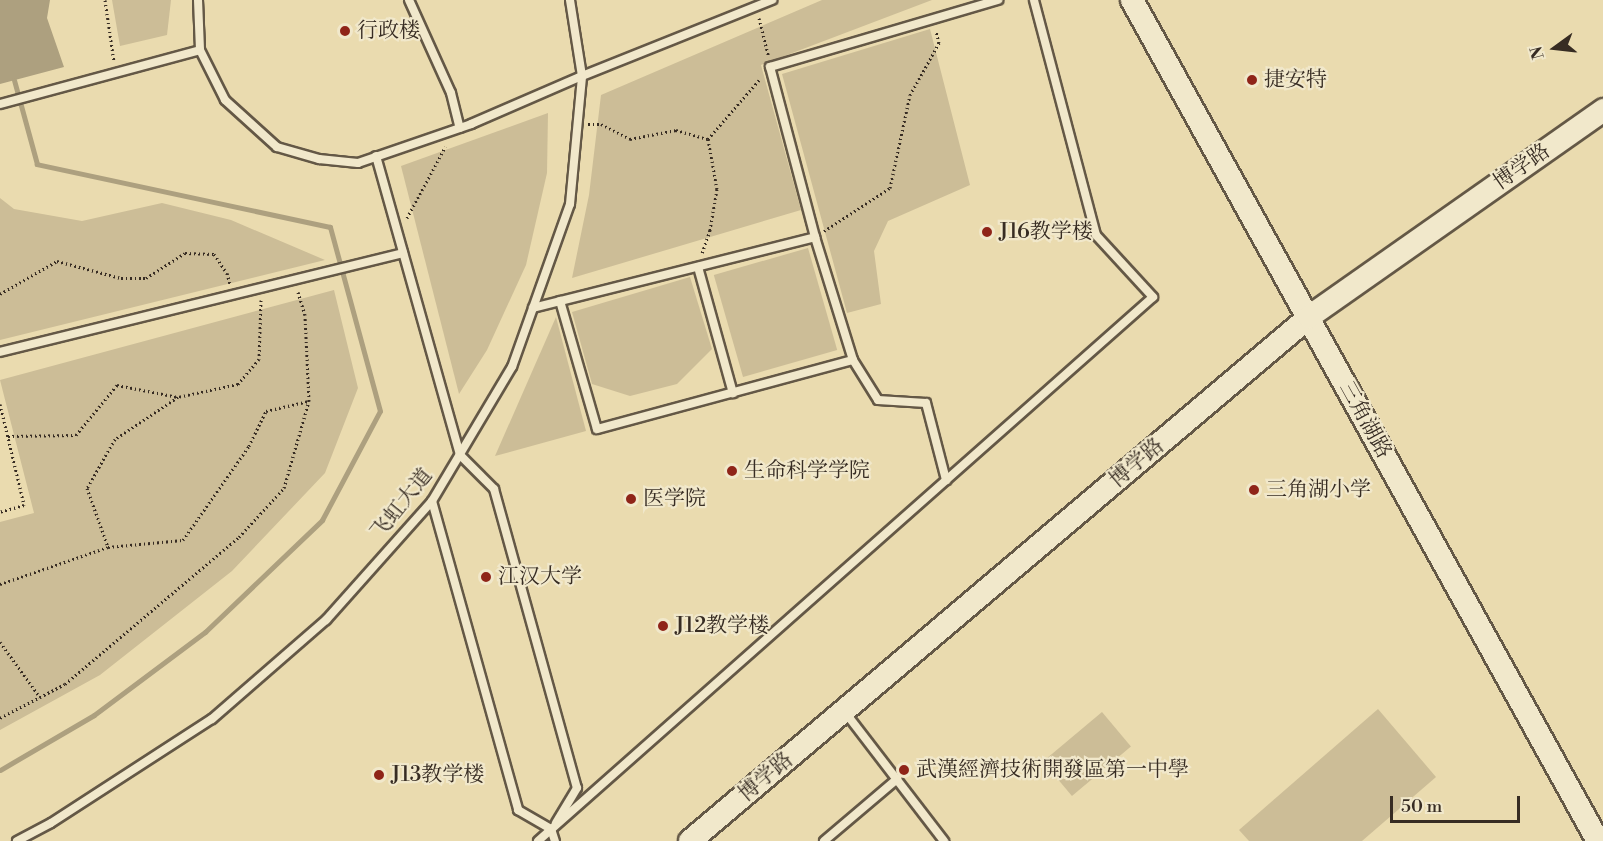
<!DOCTYPE html>
<meta charset="utf-8">
<style>
body{margin:0}
#map{position:relative;width:1603px;height:841px;overflow:hidden;background:#eadbaf;font-family:"Libre Bodoni","Noto Serif SC",serif}
div>[style]{position:absolute}
[style*='--x']{left:calc(var(--x)*1px);top:calc(var(--y)*1px);width:calc(var(--w)*1px);rotate:calc(var(--a)*1deg)}
.green>*{inset:0;background:#ccbd97;transform-origin:0 0}
.water>*{inset:0;background:#ada07f}
.stream>*{height:5px;margin:-2.5px;padding:0 2.5px;transform-origin:2.5px;border-radius:2.5px;background:#ada07f}
.path>*{height:3px;margin-top:-1.5px;transform-origin:0;background:repeating-linear-gradient(90deg,#372c23 0 1.5px,transparent 0 4.5px)}
.roads{filter:drop-shadow(2px 0 #645846) drop-shadow(-2px 0 #645846) drop-shadow(0 2px #645846) drop-shadow(0 -2px #645846)}
.lane>*{height:8px;margin:-4px;padding:0 4px;transform-origin:4px;border-radius:4px;background:#f1e8cb}
.secondary>*{height:22px;margin:-11px;padding:0 11px;transform-origin:11px;border-radius:11px;background:#f1e8cb}
.dots>*{width:16px;height:16px;translate:-50% -50%;box-sizing:border-box;border:3px solid #f1e8cb;border-radius:50%}
span{translate:-50% -50%;white-space:nowrap;text-align:center;line-height:1.15;-webkit-text-stroke:4.5px #f1e8cb;paint-order:stroke}
.poi-label{font-size:21px;color:#372c23}
.left{translate:0 -50%;text-align:left}
.street-label{font-size:21px;color:#372c23}
.north{position:absolute;left:1525px;top:18px;width:60px;height:60px;-webkit-text-stroke:4px #f1e8cb;paint-order:stroke;rotate:255deg;font-size:16px;font-weight:700;line-height:24px;text-align:center;color:#372c23}
.north::after{content:'';display:block;margin:auto;width:21px;height:27px;background:#372c23;clip-path:polygon(50% 0,100% 100%,50% 72%,0 100%)}
.scale{position:absolute;left:1390px;top:796px;width:130px;height:27px;box-sizing:border-box;border:3px solid #372c23;border-top:0;padding-left:8px;font-size:18px;line-height:21px;white-space:nowrap;color:#372c23;-webkit-text-stroke:4px #f1e8cb;paint-order:stroke}
</style>
<div id="map">
<div class="green">
<i style="clip-path:polygon(112px 0,171px 0,167px 35px,120px 46px)"></i>
<i style="clip-path:polygon(822px 0,932px 0,761px 65px,801px 210px,572px 278px,589px 195px,601px 95px)"></i>
<i style="clip-path:polygon(930px 29px,970px 185px,888px 221px,874px 251px,881px 304px,847px 313px,782px 74px)"></i>
<i style="clip-path:polygon(548px 113px,547px 173px,526px 265px,487px 350px,459px 394px,401px 166px)"></i>
<i style="clip-path:polygon(0 198px,14px 209px,82px 221px,162px 203px,231px 220px,325px 260px,0 340px)"></i>
<i style="left:808px;top:248px;width:106px;height:98px;rotate:74deg"></i>
<i style="clip-path:polygon(690px 277px,712px 349px,677px 384px,630px 396px,592px 384px,572px 312px)"></i>
<i style="clip-path:polygon(334px 290px,358px 388px,325px 473px,232px 571px,100px 675px,0 730px,0 522px,34px 513px,0 380px)"></i>
<i style="clip-path:polygon(556px 317px,586px 431px,495px 456px)"></i>
<i style="clip-path:polygon(1378px 709px,1436px 777px,1362px 841px,1249px 841px,1239px 830px)"></i>
<i style="left:1102px;top:712px;width:45px;height:77px;rotate:50deg"></i>
</div>
<div class="water">
<i style="clip-path:polygon(0 0,50px 0,47px 18px,64px 67px,0 84px)"></i>
</div>
<div class="stream">
<i style="--x:0;--y:770;--w:109;--a:-30.3"></i>
<i style="--x:94;--y:715;--w:139;--a:-36.8"></i>
<i style="--x:205;--y:632;--w:162;--a:-43.7"></i>
<i style="--x:322;--y:520;--w:123;--a:-62"></i>
<i style="--x:380;--y:411;--w:191;--a:-105.2"></i>
<i style="--x:330;--y:227;--w:300;--a:-167.9"></i>
<i style="--x:37;--y:164;--w:87;--a:-105.3"></i>
</div>
<div class="path">
<i style="--x:105;--y:0;--w:63;--a:81.7"></i>
<i style="--x:759;--y:18;--w:38;--a:76"></i>
<i style="--x:588;--y:124;--w:13;--a:0"></i>
<i style="--x:601;--y:124;--w:33;--a:27"></i>
<i style="--x:630;--y:139;--w:47;--a:-11.1"></i>
<i style="--x:676;--y:130;--w:33;--a:16"></i>
<i style="--x:708;--y:139;--w:51;--a:79.8"></i>
<i style="--x:717;--y:189;--w:42;--a:99.7"></i>
<i style="--x:710;--y:230;--w:24;--a:109"></i>
<i style="--x:708;--y:139;--w:79;--a:-49.1"></i>
<i style="--x:407;--y:218;--w:81;--a:-61.8"></i>
<i style="--x:824;--y:231;--w:79;--a:-33.1"></i>
<i style="--x:890;--y:188;--w:95;--a:-77.9"></i>
<i style="--x:910;--y:95;--w:60;--a:-60.9"></i>
<i style="--x:939;--y:43;--w:12;--a:-104"></i>
<i style="--x:0;--y:294;--w:66;--a:-30.1"></i>
<i style="--x:57;--y:261;--w:66;--a:14.9"></i>
<i style="--x:121;--y:278;--w:25;--a:0"></i>
<i style="--x:146;--y:278;--w:46;--a:-32.7"></i>
<i style="--x:185;--y:253;--w:29;--a:2"></i>
<i style="--x:214;--y:254;--w:23;--a:56"></i>
<i style="--x:227;--y:273;--w:11;--a:75"></i>
<i style="--x:261;--y:300;--w:59;--a:91.9"></i>
<i style="--x:259;--y:359;--w:33;--a:130"></i>
<i style="--x:238;--y:384;--w:61;--a:167.8"></i>
<i style="--x:178;--y:397;--w:76;--a:146.3"></i>
<i style="--x:115;--y:439;--w:56;--a:119.7"></i>
<i style="--x:87;--y:488;--w:63;--a:70.4"></i>
<i style="--x:108;--y:547;--w:75;--a:-5.3"></i>
<i style="--x:183;--y:540;--w:115;--a:-54.9"></i>
<i style="--x:249;--y:446;--w:39;--a:-64"></i>
<i style="--x:266;--y:411;--w:44;--a:-13.1"></i>
<i style="--x:0;--y:404;--w:104;--a:76.6"></i>
<i style="--x:24;--y:505;--w:25;--a:164"></i>
<i style="--x:8;--y:436;--w:68;--a:-0.8"></i>
<i style="--x:76;--y:435;--w:65;--a:-50.6"></i>
<i style="--x:117;--y:385;--w:62;--a:11.1"></i>
<i style="--x:0;--y:584;--w:114;--a:-18.9"></i>
<i style="--x:0;--y:642;--w:68;--a:54"></i>
<i style="--x:0;--y:718;--w:73;--a:-27.6"></i>
<i style="--x:65;--y:684;--w:228;--a:-40.2"></i>
<i style="--x:239;--y:537;--w:67;--a:-47.4"></i>
<i style="--x:284;--y:488;--w:91;--a:-74"></i>
<i style="--x:309;--y:401;--w:86;--a:-92.7"></i>
<i style="--x:305;--y:315;--w:24;--a:-107"></i>
</div>
<div class="roads">
<div class="lane">
<i style="--x:198;--y:0;--w:50;--a:87.7"></i>
<i style="--x:200;--y:50;--w:56;--a:63.4"></i>
<i style="--x:225;--y:100;--w:70;--a:42.1"></i>
<i style="--x:277;--y:147;--w:44;--a:15.9"></i>
<i style="--x:319;--y:159;--w:39;--a:6"></i>
<i style="--x:358;--y:163;--w:120;--a:-19"></i>
<i style="--x:471;--y:124;--w:121;--a:-23.4"></i>
<i style="--x:582;--y:76;--w:205;--a:-21.8"></i>
<i style="--x:409;--y:0;--w:102;--a:65.7"></i>
<i style="--x:451;--y:93;--w:36;--a:76"></i>
<i style="--x:0;--y:104;--w:207;--a:-15.1"></i>
<i style="--x:376;--y:156;--w:311;--a:74.3"></i>
<i style="--x:460;--y:455;--w:48;--a:45"></i>
<i style="--x:494;--y:489;--w:310;--a:74.5"></i>
<i style="--x:577;--y:788;--w:41;--a:121"></i>
<i style="--x:698;--y:267;--w:131;--a:74.5"></i>
<i style="--x:560;--y:301;--w:133;--a:73.9"></i>
<i style="--x:597;--y:429;--w:265;--a:-15.1"></i>
<i style="--x:853;--y:360;--w:129;--a:-107.2"></i>
<i style="--x:533;--y:308;--w:291;--a:-14.1"></i>
<i style="--x:815;--y:237;--w:176;--a:-104.8"></i>
<i style="--x:770;--y:67;--w:238;--a:-16.4"></i>
<i style="--x:0;--y:352;--w:415;--a:-13.8"></i>
<i style="--x:853;--y:360;--w:47;--a:58"></i>
<i style="--x:878;--y:400;--w:48;--a:3.6"></i>
<i style="--x:926;--y:403;--w:80;--a:75.4"></i>
<i style="--x:432;--y:501;--w:321;--a:74.4"></i>
<i style="--x:518;--y:810;--w:38;--a:30"></i>
<i style="--x:551;--y:829;--w:13;--a:72"></i>
<i style="--x:845;--y:712;--w:163;--a:52.5"></i>
<i style="--x:17;--y:841;--w:38;--a:-28"></i>
<i style="--x:51;--y:823;--w:192;--a:-32.9"></i>
<i style="--x:212;--y:719;--w:151;--a:-41"></i>
<i style="--x:326;--y:620;--w:159;--a:-48.3"></i>
<i style="--x:432;--y:501;--w:156;--a:-59.2"></i>
<i style="--x:512;--y:367;--w:173;--a:-70.4"></i>
<i style="--x:570;--y:204;--w:129;--a:-84.6"></i>
<i style="--x:582;--y:76;--w:77;--a:-99"></i>
<i style="--x:538;--y:841;--w:821;--a:-41.49"></i>
<i style="--x:1153;--y:297;--w:84;--a:-132.6"></i>
<i style="--x:1096;--y:235;--w:243;--a:-104.8"></i>
<i style="--x:824;--y:841;--w:96;--a:-40.3"></i>
</div>
<div class="secondary">
<i style="--x:1132;--y:0;--w:961;--a:61.01"></i>
<i style="--x:690;--y:841;--w:811;--a:-40.25"></i>
<i style="--x:1309;--y:317;--w:360;--a:-35.1"></i>
</div>
</div>
<div class="dots">
<i style="left:345px;top:31px;background:#8f2418"></i>
<i style="left:1252px;top:80px;background:#8f2418"></i>
<i style="left:987px;top:232px;background:#8f2418"></i>
<i style="left:732px;top:471px;background:#8f2418"></i>
<i style="left:1254px;top:490px;background:#8f2418"></i>
<i style="left:631px;top:499px;background:#8f2418"></i>
<i style="left:486px;top:577px;background:#8f2418"></i>
<i style="left:663px;top:626px;background:#8f2418"></i>
<i style="left:904px;top:770px;background:#8f2418"></i>
<i style="left:379px;top:775px;background:#8f2418"></i>
</div>
<div class="poi-label">
<span class="left" style="left:357px;top:31px">行政楼</span>
<span class="left" style="left:1264px;top:80px">捷安特</span>
<span class="left" style="left:999px;top:232px">J16教学楼</span>
<span class="left" style="left:744px;top:471px">生命科学学院</span>
<span class="left" style="left:1266px;top:490px">三角湖小学</span>
<span class="left" style="left:643px;top:499px">医学院</span>
<span class="left" style="left:498px;top:577px">江汉大学</span>
<span class="left" style="left:675px;top:626px">J12教学楼</span>
<span class="left" style="left:916px;top:770px">武漢經濟技術開發區第一中學</span>
<span class="left" style="left:391px;top:775px">J13教学楼</span>
</div>
<div class="street-label">
<span style="left:1522px;top:167px;rotate:-35deg">博学路</span>
<span style="left:1365px;top:420px;rotate:61deg">三角湖路</span>
<span style="left:1137px;top:463px;rotate:-40deg">博学路</span>
<span style="left:402px;top:504px;rotate:-51deg">飞虹大道</span>
<span style="left:766px;top:777px;rotate:-40deg">博学路</span>
</div>
<div class="north">N</div>
<div class="scale">50 m</div>
</div>
